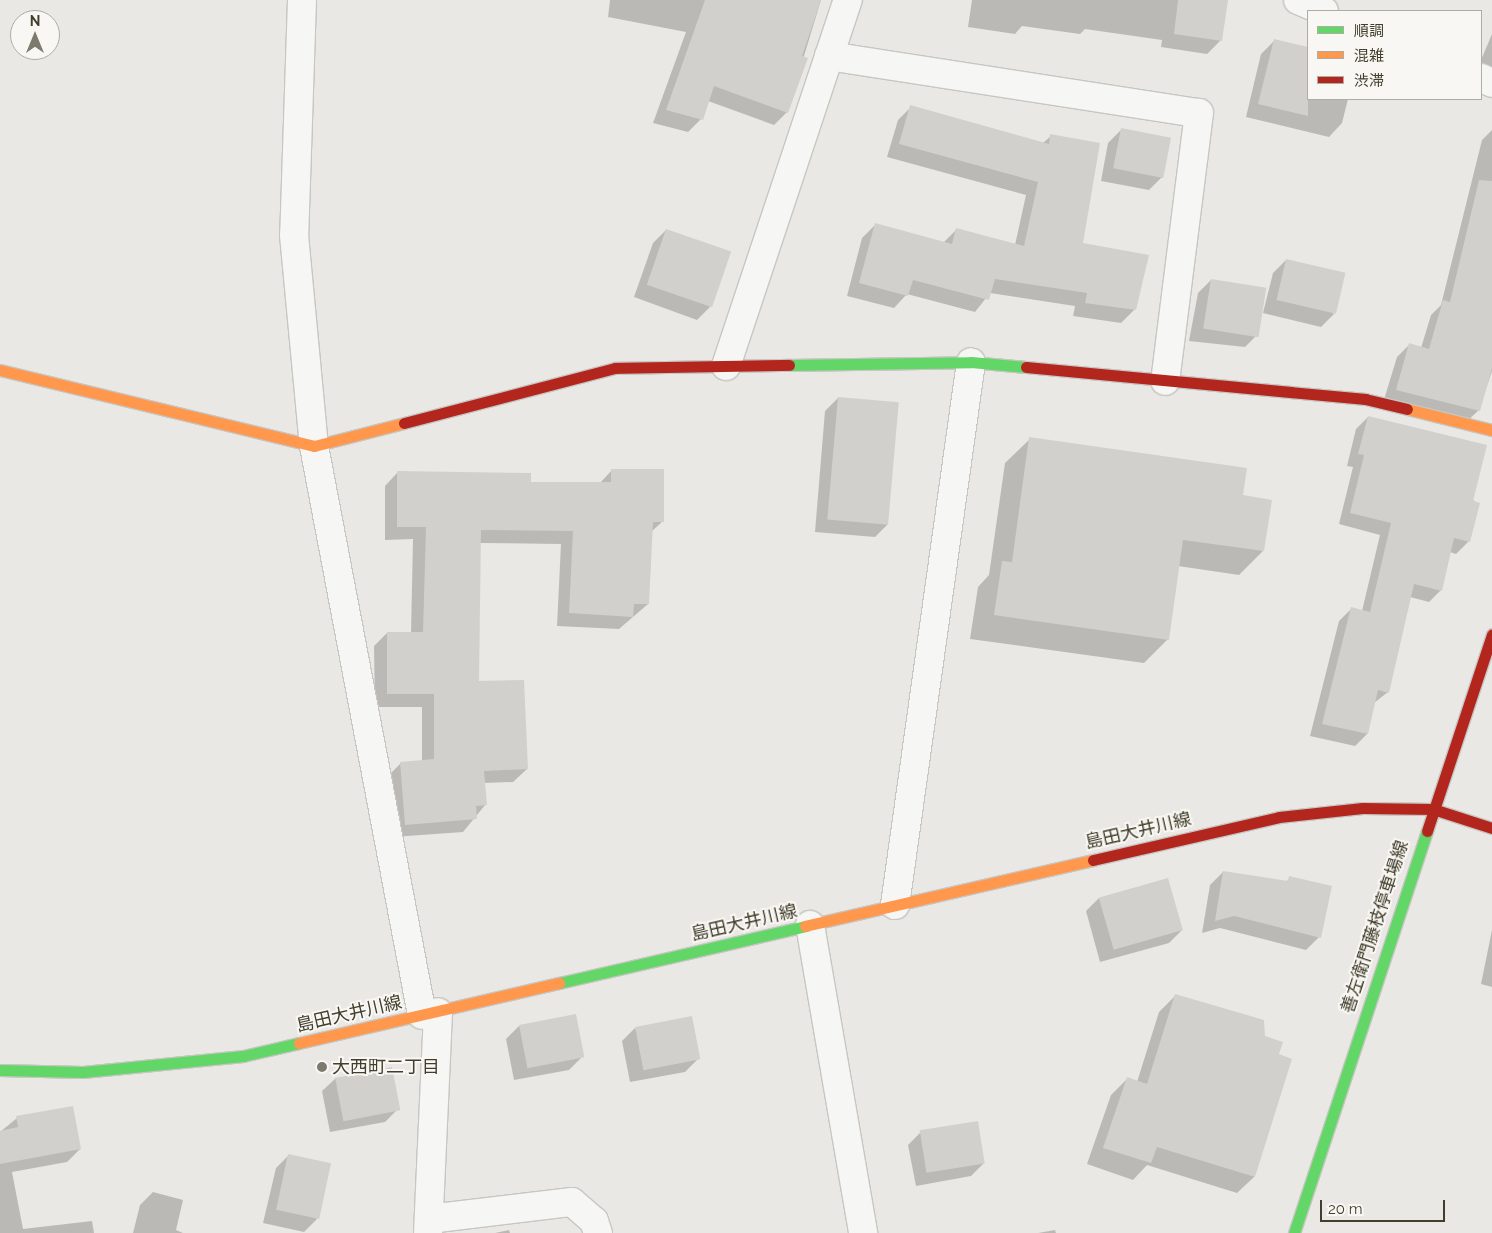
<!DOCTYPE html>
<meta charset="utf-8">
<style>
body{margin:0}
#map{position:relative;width:1492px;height:1233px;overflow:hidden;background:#e9e8e4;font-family:Raleway,"Noto Sans JP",sans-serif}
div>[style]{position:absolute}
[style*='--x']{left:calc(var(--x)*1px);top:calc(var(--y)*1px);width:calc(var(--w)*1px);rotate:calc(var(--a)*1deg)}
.shadow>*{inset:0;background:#0003}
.building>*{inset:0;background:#d1d0cd;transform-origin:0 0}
.roads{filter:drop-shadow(1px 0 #c7c6c2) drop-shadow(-1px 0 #c7c6c2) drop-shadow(0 1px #c7c6c2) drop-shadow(0 -1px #c7c6c2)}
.street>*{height:28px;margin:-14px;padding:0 14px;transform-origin:14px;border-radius:14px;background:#f6f6f4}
.fast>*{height:11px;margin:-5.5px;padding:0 5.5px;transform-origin:5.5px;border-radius:5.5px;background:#63d668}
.slow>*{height:11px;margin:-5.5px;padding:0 5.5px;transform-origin:5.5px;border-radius:5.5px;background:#ff974d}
.jam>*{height:11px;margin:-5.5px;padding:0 5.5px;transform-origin:5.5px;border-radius:5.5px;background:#b3261e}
.dots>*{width:14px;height:14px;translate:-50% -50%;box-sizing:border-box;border:2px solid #f8f7f3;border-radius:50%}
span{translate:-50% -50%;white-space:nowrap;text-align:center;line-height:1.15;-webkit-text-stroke:4px #f8f7f3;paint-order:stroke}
.street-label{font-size:18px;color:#413e2c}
.poi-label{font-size:18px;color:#413e2c}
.left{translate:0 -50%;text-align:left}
.legend{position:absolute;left:1307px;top:10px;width:175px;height:90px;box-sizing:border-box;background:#f8f7f3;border:1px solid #afada3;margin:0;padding:6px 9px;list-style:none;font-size:15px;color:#413e2c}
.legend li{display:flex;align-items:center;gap:10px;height:25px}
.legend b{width:25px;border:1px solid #afada3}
.north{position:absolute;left:10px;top:10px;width:50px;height:50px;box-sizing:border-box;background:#f8f7f3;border:1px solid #afada3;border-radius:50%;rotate:0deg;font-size:14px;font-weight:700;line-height:20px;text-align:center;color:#413e2c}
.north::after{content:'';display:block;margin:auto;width:18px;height:22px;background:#7c7a6c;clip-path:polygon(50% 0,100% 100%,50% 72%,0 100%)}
.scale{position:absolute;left:1320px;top:1200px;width:125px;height:22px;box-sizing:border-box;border:2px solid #413e2c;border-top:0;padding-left:6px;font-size:15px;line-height:18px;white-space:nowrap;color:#413e2c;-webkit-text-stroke:4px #f8f7f3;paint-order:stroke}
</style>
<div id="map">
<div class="shadow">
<i style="clip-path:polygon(610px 0,821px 0,787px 112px,774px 125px,708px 101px,701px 119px,688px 132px,653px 123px,686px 32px,608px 17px)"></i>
<i style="clip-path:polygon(972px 0,1227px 0,1220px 41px,1207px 54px,1161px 47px,1162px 40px,1085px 29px,1080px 34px,1022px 26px,1015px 34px,968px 27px)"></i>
<i style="clip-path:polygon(1492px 34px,1492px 88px,1481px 83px,1481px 60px)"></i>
<i style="clip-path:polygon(1274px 41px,1308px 48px,1308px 99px,1348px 99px,1342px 123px,1329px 137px,1246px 117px,1261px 54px)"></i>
<i style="clip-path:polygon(911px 107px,1043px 143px,1051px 136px,1082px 244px,1147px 256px,1134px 310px,1121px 323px,1073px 316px,1075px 306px,990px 293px,975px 312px,907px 294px,894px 308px,847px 296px,862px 238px,875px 225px,943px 243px,957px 229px,1015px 245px,1026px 195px,887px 157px,898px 120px)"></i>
<i style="clip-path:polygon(1121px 130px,1162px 177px,1149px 190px,1101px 181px,1108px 143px)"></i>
<i style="clip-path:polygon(1492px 130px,1492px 371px,1479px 410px,1465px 423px,1383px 403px,1397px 357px,1410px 344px,1421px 348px,1431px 315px,1441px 305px,1482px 140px)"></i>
<i style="clip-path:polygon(666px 230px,710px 307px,697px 320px,634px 297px,653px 243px)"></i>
<i style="clip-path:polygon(1286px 260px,1334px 314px,1321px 327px,1263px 313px,1273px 273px)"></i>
<i style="clip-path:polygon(1211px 280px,1258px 334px,1245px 347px,1189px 341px,1198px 293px)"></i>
<i style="clip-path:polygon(838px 398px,888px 524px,875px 537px,815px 532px,825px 411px)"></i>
<i style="clip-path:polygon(1368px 417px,1478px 504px,1468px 542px,1456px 554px,1450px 552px,1441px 590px,1429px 602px,1410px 597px,1388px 692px,1374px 703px,1367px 734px,1355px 746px,1310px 736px,1339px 621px,1351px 609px,1362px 611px,1380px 535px,1339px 524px,1353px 467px,1347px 466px,1356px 429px)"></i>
<i style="clip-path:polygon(1030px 439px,1263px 551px,1239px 575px,1178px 566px,1168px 639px,1144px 663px,970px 639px,978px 587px,989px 575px,1005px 463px)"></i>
<i style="clip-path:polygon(612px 470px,663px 521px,651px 532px,648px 604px,619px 629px,557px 626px,561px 544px,480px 543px,478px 683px,527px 769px,513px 782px,484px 783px,486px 804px,463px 832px,393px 837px,388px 776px,401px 763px,422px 761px,422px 707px,375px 707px,374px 646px,387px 633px,411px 633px,413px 539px,385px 540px,385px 486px,398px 472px,530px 483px,600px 483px)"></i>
<i style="clip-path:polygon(1223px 872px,1286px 882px,1290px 878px,1319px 937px,1306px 950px,1220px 928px,1202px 933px,1210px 885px)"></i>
<i style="clip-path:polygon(1167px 879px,1182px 930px,1169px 943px,1100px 962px,1086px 911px,1099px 898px)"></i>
<i style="clip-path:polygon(1492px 930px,1492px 987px,1481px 984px)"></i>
<i style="clip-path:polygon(1176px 995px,1264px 1037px,1277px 1055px,1254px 1177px,1237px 1193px,1147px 1165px,1133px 1180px,1087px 1164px,1111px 1095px,1127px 1079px,1137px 1082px,1159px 1012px)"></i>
<i style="clip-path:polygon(519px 1026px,582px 1057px,569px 1070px,514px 1080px,506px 1039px)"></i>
<i style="clip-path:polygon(635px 1028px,698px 1059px,685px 1072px,630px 1082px,622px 1041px)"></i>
<i style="clip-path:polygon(336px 1078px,398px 1109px,385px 1122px,330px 1132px,322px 1091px)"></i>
<i style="clip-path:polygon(17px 1118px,80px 1149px,67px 1162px,12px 1172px,23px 1229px,92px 1221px,94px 1233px,0 1233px,0 1132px)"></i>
<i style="clip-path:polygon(921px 1132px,984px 1163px,971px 1176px,916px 1186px,908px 1145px)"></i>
<i style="clip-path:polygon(289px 1155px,317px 1219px,304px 1232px,263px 1223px,276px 1168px)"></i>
<i style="clip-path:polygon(153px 1192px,183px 1200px,176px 1230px,183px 1233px,133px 1233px,140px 1205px)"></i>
<i style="clip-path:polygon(509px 1230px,510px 1233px,495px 1233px)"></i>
<i style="clip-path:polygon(1055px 1230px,1056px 1233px,1038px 1233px)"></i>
</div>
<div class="building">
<i style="clip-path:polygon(705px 0,821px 0,802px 56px,808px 58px,788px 113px,714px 86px,703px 120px,666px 110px)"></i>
<i style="clip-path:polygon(1178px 0,1228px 0,1222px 41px,1174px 34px)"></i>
<i style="clip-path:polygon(1274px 39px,1308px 47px,1308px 116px,1258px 104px)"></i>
<i style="clip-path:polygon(910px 105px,1049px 144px,1050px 134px,1100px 143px,1083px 243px,1149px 255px,1136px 310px,1085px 303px,1087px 293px,995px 279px,989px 300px,913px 280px,908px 296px,859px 283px,875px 223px,952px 244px,956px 228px,1024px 246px,1038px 182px,899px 144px)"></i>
<i style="left:1121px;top:128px;width:51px;height:41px;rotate:11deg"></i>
<i style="clip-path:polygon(1479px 180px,1492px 181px,1492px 368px,1480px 411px,1396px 390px,1409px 343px,1429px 349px,1443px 300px,1450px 302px)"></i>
<i style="left:666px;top:229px;width:69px;height:59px;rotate:19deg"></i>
<i style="left:1286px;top:259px;width:61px;height:42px;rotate:13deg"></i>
<i style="left:1211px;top:279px;width:56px;height:50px;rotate:9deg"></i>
<i style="left:838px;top:397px;width:61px;height:123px;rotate:5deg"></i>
<i style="clip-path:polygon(1368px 416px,1487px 445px,1473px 501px,1480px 503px,1470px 542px,1454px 538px,1442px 591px,1414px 584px,1389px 693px,1378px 690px,1368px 734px,1322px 724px,1351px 607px,1370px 612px,1391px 523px,1350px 513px,1364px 455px,1358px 454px)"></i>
<i style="clip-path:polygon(1029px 437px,1247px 468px,1243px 495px,1272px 500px,1264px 551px,1183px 540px,1169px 640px,994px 615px,1002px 561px,1012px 562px)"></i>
<i style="clip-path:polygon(611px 469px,664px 469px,664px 522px,653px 522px,649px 604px,634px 604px,633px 617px,569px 613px,573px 531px,481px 530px,479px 681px,524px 680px,528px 769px,484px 771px,487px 805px,476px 806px,477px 819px,405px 825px,400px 762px,434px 759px,434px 694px,387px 694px,387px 632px,423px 632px,426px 527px,397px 527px,397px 471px,531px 473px,531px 482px,611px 482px)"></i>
<i style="clip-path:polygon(1223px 871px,1288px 881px,1289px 876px,1332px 886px,1321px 938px,1234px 916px,1215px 921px)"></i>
<i style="left:1168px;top:878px;width:54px;height:72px;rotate:74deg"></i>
<i style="clip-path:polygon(1175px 994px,1264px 1020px,1265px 1036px,1283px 1042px,1279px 1054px,1292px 1059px,1255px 1177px,1157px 1147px,1151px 1163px,1103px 1148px,1127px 1077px,1147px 1084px)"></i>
<i style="left:576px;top:1014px;width:44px;height:58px;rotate:79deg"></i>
<i style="left:692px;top:1016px;width:44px;height:58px;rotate:79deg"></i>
<i style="left:392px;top:1067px;width:44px;height:58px;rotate:79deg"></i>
<i style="clip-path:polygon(73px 1106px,81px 1149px,0 1164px,0 1131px,18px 1127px,16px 1116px)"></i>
<i style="left:978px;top:1121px;width:43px;height:59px;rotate:81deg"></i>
<i style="left:288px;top:1154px;width:44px;height:57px;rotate:12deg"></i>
</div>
<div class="roads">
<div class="street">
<i style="--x:302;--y:0;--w:235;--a:91.9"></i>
<i style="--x:294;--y:235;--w:212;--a:84.6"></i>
<i style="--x:314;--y:446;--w:579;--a:79.25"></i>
<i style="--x:1298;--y:0;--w:28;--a:23"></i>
<i style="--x:829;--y:56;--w:374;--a:8.8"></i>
<i style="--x:1199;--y:113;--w:270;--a:97.2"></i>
<i style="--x:1481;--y:78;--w:12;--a:24"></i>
<i style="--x:726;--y:366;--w:386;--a:-71.6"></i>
<i style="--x:895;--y:905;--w:548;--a:-82.03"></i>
<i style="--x:810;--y:925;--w:313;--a:80.2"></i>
<i style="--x:429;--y:1219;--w:144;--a:-6.8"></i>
<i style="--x:572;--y:1202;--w:29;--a:41"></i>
<i style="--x:594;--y:1221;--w:13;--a:72"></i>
<i style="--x:428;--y:1233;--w:221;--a:-87.4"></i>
</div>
<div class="fast">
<i style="--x:789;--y:365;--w:182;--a:-0.9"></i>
<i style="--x:971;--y:362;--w:55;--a:5.2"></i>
<i style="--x:559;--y:983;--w:253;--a:-13"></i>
<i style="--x:0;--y:1070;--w:83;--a:1.4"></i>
<i style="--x:83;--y:1072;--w:161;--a:-5.7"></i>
<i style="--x:243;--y:1056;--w:57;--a:-13.1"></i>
<i style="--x:1294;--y:1233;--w:423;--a:-71.7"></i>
</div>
<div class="slow">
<i style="--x:0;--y:370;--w:323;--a:13.6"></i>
<i style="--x:314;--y:446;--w:93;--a:-14.3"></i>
<i style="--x:1407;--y:409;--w:88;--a:13.9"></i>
<i style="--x:805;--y:926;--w:295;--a:-12.9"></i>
<i style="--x:299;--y:1043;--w:267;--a:-13"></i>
</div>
<div class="jam">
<i style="--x:1026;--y:367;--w:341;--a:5.4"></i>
<i style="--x:1365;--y:399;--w:43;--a:13.4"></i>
<i style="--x:404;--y:423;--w:218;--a:-14.6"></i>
<i style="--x:615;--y:368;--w:174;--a:-1"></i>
<i style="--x:1427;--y:831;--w:207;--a:-71.7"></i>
<i style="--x:1093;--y:860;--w:191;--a:-13"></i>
<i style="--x:1279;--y:817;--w:84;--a:-6.1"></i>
<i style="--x:1363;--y:808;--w:70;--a:0.8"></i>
<i style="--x:1433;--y:809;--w:62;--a:17.9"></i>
</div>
</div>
<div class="dots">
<i style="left:322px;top:1067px;background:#7c7a6c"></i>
</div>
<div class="street-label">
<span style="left:1138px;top:831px;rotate:-13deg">島田大井川線</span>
<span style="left:744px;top:923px;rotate:-13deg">島田大井川線</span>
<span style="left:1375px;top:927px;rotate:-72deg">善左衛門藤枝停車場線</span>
<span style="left:349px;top:1014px;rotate:-13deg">島田大井川線</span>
</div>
<div class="poi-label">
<span class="left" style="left:332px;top:1067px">大西町二丁目</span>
</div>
<ul class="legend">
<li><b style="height:6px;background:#63d668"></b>順調</li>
<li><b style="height:6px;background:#ff974d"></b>混雑</li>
<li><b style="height:6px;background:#b3261e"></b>渋滞</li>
</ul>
<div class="north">N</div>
<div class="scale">20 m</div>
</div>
